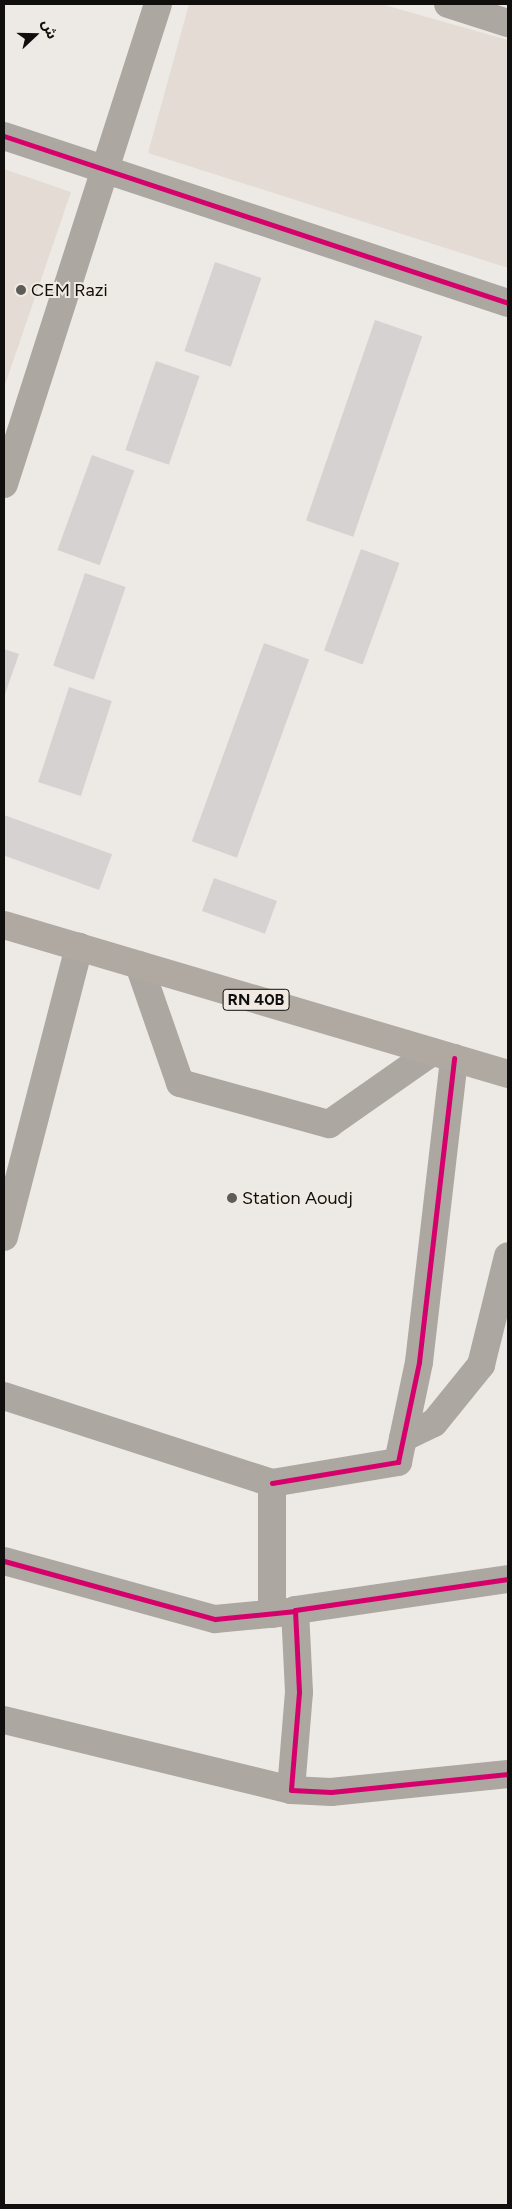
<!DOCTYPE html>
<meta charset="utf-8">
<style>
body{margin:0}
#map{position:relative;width:512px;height:2209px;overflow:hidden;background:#edeae6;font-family:Figtree,"Noto Sans Arabic",sans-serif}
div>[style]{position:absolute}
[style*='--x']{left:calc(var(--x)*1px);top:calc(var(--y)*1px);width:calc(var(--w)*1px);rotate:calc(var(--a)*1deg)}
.built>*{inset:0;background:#e4dcd4}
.building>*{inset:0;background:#d5d2d1;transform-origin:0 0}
.minor>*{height:28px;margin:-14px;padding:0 14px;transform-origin:14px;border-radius:14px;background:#aca7a0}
.major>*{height:28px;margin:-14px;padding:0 14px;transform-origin:14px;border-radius:14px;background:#afa9a1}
.cycleway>*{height:5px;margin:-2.5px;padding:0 2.5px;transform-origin:2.5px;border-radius:2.5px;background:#d6006c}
.dots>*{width:14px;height:14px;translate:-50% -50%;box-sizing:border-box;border:2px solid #f0eae3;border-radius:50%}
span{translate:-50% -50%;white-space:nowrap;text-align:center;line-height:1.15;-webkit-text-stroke:4px #f0eae3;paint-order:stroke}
.shield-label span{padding:1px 4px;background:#f0eae3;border:1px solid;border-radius:4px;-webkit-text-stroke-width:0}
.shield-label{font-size:16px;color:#110f0d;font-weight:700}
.poi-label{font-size:18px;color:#110f0d}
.left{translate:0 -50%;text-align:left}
.frame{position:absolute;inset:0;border:5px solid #110f0d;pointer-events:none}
.north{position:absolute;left:10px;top:10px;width:50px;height:50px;-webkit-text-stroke:4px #f0eae3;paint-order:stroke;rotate:69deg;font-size:14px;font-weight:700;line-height:20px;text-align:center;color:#110f0d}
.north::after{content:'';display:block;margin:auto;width:18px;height:22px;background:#110f0d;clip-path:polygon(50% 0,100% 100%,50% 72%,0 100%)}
</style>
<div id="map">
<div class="built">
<i style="clip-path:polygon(189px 4px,381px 4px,508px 40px,508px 268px,148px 153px)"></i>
<i style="clip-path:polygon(4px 169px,71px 192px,4px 388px)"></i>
</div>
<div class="building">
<i style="left:215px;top:262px;width:49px;height:94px;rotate:19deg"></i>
<i style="left:375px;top:320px;width:50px;height:212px;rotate:19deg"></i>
<i style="left:156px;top:361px;width:46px;height:94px;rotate:19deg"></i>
<i style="left:92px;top:455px;width:45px;height:101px;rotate:20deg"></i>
<i style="left:361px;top:549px;width:41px;height:108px;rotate:20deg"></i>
<i style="left:85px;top:573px;width:43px;height:98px;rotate:19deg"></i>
<i style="left:264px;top:643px;width:48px;height:211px;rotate:20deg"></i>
<i style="clip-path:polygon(4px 649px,19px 654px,4px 697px)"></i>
<i style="left:69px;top:687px;width:45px;height:100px;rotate:18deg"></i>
<i style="left:4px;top:815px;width:115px;height:38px;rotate:20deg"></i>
<i style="left:214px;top:878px;width:67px;height:35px;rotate:20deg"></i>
</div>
<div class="minor">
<i style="--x:448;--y:4;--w:63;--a:17.6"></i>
<i style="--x:4;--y:136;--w:531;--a:18.33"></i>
<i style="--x:4;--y:484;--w:504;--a:-72.21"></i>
<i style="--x:139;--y:965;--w:125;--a:70.8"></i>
<i style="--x:180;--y:1083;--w:155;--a:15.4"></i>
<i style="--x:329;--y:1124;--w:126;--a:-35"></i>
<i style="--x:4;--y:1237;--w:300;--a:-75.5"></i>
<i style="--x:4;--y:1396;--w:282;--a:18"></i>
<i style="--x:272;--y:1483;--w:131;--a:90"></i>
<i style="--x:403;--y:1438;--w:34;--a:-26"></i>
<i style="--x:434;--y:1423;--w:75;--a:-51"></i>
<i style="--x:481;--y:1365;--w:112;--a:-76.1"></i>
<i style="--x:272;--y:1483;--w:128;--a:-9.5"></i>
<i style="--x:398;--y:1462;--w:102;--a:-78.1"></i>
<i style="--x:419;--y:1362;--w:306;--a:-83.4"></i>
<i style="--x:4;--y:1561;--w:219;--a:15.4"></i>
<i style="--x:215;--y:1619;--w:74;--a:-5.4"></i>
<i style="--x:508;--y:1579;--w:215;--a:171.7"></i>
<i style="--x:295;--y:1610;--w:82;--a:87.2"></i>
<i style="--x:299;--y:1692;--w:98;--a:94.7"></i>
<i style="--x:291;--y:1790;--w:40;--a:2.9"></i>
<i style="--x:331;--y:1792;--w:178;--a:-5.8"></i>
<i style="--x:4;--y:1720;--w:295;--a:13.7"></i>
</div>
<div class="major">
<i style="--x:4;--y:925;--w:526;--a:16.47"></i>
</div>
<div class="cycleway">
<i style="--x:4;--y:136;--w:531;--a:18.33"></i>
<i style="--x:272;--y:1483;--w:128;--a:-9.5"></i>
<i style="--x:398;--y:1462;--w:102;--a:-78.1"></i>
<i style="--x:419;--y:1362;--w:306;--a:-83.4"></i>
<i style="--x:4;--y:1561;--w:219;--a:15.4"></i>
<i style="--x:215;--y:1619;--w:81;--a:-5.6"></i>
<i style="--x:508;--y:1579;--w:215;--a:171.7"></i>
<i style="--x:295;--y:1610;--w:82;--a:87.2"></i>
<i style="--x:299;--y:1692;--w:98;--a:94.7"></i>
<i style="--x:291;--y:1790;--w:40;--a:2.9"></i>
<i style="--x:331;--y:1792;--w:178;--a:-5.8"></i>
</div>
<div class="dots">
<i style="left:21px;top:290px;background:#5e5c59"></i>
<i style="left:232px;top:1198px;background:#5e5c59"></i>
</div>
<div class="shield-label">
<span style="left:256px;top:1000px">RN 40B</span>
</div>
<div class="poi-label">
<span class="left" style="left:31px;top:290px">CEM Razi</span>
<span class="left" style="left:242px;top:1198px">Station Aoudj</span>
</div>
<div class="frame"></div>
<div class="north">ش</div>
</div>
